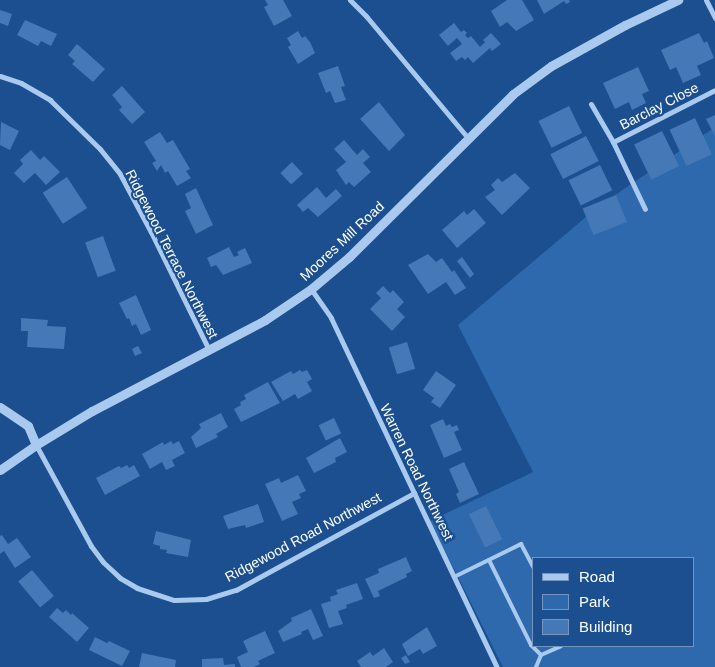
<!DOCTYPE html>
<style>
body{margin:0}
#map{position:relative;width:715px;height:667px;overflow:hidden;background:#1b4f8f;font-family:Arial,sans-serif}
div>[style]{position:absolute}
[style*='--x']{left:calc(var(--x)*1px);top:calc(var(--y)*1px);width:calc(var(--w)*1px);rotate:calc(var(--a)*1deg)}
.green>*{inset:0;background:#2e69ad}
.building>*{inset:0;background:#4478b7;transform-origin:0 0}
.service>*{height:4px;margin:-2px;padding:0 2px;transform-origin:2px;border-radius:2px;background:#a9c9ee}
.minor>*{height:5px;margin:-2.5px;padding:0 2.5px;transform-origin:2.5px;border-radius:2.5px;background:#a9c9ee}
.tertiary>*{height:9px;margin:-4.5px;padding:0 4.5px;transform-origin:4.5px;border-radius:4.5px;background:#a9c9ee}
span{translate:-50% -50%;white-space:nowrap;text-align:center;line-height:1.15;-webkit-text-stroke:4.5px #1b4f8f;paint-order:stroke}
.street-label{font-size:14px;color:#fff}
.legend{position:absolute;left:532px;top:557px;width:162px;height:90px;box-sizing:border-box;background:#1b4f8f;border:1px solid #7695bc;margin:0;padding:6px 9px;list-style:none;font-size:15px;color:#fff}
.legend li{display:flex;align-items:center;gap:10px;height:25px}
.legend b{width:25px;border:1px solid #7695bc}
</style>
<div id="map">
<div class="green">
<i style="clip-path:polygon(evenodd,715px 127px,715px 667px,503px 667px,430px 521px,533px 472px,458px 325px,599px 206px,715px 127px,534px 558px,694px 558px,694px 646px,534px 646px,534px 558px)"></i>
</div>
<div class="building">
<i style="clip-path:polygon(265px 0,283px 0,292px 16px,274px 26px,264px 7px,268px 5px)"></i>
<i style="clip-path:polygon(507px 0,522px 0,534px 20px,516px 31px,507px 22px,500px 27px,491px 11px)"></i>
<i style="clip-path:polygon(537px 0,569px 0,570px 2px,566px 4px,564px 1px,544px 14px)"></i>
<i style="clip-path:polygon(0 10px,12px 14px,8px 26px,0 23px)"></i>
<i style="clip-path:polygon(25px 20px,57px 34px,51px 46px,41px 41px,38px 46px,17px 35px)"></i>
<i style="clip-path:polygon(454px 23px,461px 32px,464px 30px,467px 33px,465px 35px,468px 38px,471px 36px,480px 47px,485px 42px,483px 40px,491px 33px,501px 44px,492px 51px,490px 48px,473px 63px,468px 57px,465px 60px,462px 57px,456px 61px,450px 53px,462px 44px,457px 38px,448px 46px,439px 35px)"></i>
<i style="clip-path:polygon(298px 31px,302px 38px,305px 36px,310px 42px,315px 53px,298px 64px,288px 47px,291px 45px,287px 38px)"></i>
<i style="clip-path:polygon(699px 33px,704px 43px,707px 41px,714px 58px,697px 66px,701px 75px,683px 83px,676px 67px,670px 70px,661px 50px)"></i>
<i style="clip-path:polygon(77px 44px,105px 69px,93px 82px,72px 64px,75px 61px,68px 55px)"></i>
<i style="clip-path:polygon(338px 66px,345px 86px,341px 87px,346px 100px,335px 103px,330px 91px,326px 93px,318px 73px)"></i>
<i style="clip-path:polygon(638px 67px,649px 91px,642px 94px,646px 103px,632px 110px,629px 102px,615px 109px,603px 83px)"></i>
<i style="clip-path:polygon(122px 86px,145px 112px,132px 124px,119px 110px,122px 107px,112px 95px)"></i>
<i style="clip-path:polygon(379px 102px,405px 135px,389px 151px,360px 119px)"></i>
<i style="left:569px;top:106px;width:30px;height:34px;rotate:64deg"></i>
<i style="clip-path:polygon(715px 115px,715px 136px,706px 119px)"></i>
<i style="left:695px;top:118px;width:40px;height:28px;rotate:65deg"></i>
<i style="clip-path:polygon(1px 122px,19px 131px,10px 150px,0 145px)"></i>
<i style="left:662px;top:131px;width:39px;height:31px;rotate:64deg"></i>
<i style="clip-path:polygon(160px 132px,167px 143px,173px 140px,190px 169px,186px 171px,191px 178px,177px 186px,168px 171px,165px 173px,161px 165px,157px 171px,152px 163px,156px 161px,144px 142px)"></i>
<i style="left:586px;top:136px;width:28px;height:40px;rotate:63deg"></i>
<i style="clip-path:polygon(344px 140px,357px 155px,363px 149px,370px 157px,363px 163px,371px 172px,354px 187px,349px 182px,346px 185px,336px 170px,346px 162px,334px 149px)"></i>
<i style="clip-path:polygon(31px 150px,40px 160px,44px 156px,60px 172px,46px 185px,35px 173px,24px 183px,14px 173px,23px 164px,20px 160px)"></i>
<i style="left:292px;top:162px;width:16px;height:16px;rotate:47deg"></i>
<i style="left:600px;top:165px;width:28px;height:35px;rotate:64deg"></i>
<i style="clip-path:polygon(515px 173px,530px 188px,502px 215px,485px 197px,495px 190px,491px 185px,498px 178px,502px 182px)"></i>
<i style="left:67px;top:177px;width:37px;height:29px;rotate:57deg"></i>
<i style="clip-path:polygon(317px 187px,326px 198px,336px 189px,342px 196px,318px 217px,308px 208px,303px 212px,297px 205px)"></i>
<i style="clip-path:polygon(196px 188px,213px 225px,196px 234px,185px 211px,191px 208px,185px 194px)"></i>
<i style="left:616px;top:195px;width:29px;height:36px;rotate:68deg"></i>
<i style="clip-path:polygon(474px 209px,486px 223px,457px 248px,442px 230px,464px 211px,467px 215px)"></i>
<i style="left:103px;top:236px;width:37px;height:19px;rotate:70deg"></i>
<i style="clip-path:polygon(229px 247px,234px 257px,239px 255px,237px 252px,245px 248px,252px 263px,223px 275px,216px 265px,211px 267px,207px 258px)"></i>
<i style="clip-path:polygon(428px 254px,436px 262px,442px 258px,452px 272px,454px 270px,466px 288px,455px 295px,446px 282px,428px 294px,408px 265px)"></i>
<i style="clip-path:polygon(462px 257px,474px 274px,470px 278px,457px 261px)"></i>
<i style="clip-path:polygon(383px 286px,390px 293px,393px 290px,404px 302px,397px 309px,405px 317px,392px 331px,370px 309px,381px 298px,376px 293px)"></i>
<i style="clip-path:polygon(136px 295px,151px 330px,141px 335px,136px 324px,132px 326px,129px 318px,127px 319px,119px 303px)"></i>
<i style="clip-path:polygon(21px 318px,48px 320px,47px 326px,66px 327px,64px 349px,27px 347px,28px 331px,21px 331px)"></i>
<i style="left:407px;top:342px;width:28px;height:19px;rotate:73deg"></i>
<i style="clip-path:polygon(138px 346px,142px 353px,135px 356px,132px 349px)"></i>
<i style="clip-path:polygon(300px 370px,302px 372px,307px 370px,312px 379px,307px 382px,312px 391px,298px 399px,295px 394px,283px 401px,271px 382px,291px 371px,293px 374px)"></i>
<i style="clip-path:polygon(436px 371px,456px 385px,440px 408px,431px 402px,434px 398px,423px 390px)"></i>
<i style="clip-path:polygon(268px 382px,280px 403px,241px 422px,234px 409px,241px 405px,240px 402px,246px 399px,244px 395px)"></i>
<i style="clip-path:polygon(221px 413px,228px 427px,216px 434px,218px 437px,196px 448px,191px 437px,201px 428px,199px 424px)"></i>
<i style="left:334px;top:418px;width:17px;height:17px;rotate:65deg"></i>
<i style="clip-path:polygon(443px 419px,446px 426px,450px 424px,452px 427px,457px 425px,459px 430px,454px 432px,462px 450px,444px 458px,430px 425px)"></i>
<i style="clip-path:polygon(340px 438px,347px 452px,335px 458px,336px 462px,314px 473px,306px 458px)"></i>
<i style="clip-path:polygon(171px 441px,173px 444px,179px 441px,185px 453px,172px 460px,175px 466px,166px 470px,162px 462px,150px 469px,142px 454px,163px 442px,164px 445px)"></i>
<i style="clip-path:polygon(464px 462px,479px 494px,460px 503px,456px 494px,459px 492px,449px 469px)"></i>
<i style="clip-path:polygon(127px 465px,129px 468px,134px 465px,140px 476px,105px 495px,96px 478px,119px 466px,121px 468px)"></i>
<i style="clip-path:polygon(298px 475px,306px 491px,299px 494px,301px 498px,292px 502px,298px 514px,282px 521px,265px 484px,279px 478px,281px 483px)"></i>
<i style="clip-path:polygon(258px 504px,264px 522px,246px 528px,245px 525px,228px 529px,223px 516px)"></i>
<i style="left:486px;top:506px;width:37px;height:19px;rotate:64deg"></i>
<i style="clip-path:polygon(156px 531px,191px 540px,188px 557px,166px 553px,167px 550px,160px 549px,160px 546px,153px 544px)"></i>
<i style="clip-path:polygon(2px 535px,8px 544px,17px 538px,31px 557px,15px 568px,4px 551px,0 554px,0 536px)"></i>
<i style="clip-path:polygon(406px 557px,412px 571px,406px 574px,407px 577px,378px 591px,380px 596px,374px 598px,365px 579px,379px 573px,378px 569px)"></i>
<i style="left:32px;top:570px;width:34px;height:18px;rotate:50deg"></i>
<i style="clip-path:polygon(357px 583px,363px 599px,346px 605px,347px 608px,338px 611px,343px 624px,329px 628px,321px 604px,331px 601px,330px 597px,338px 594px,336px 590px)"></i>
<i style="clip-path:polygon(57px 608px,63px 613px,66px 610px,71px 615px,72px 613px,89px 628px,77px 642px,49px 617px)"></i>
<i style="clip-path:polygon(311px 609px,323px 636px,313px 640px,308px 629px,301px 632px,302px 634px,283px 642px,278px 631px,292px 621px,291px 618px)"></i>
<i style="clip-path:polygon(427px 627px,437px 646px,423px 654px,420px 649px,408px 656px,402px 644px)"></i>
<i style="clip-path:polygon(265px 631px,275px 653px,258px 661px,260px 664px,254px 667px,241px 667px,237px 657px,248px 652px,243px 641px)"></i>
<i style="clip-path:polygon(95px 637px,107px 643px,109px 641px,130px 651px,122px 666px,89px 650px)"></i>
<i style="clip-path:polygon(384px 648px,393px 662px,386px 667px,361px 667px,357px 661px,370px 652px,373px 656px)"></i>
<i style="clip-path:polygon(142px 653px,176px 660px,175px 667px,139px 667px)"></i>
<i style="clip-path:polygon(406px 655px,410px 662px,405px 664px,401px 658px)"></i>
<i style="clip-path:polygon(223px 658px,224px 665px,235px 664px,235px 667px,202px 667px,202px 659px)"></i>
</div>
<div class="service">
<i style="--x:489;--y:560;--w:95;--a:63.7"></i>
<i style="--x:531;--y:645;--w:14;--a:45"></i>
<i style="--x:454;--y:577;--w:75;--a:-26.2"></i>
<i style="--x:521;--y:544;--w:27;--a:62"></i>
<i style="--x:536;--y:667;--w:13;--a:-67"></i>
<i style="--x:541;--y:655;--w:22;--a:-24"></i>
</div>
<div class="minor">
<i style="--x:350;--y:0;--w:23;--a:45"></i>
<i style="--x:366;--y:16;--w:160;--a:50.1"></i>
<i style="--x:706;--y:0;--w:20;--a:63"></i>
<i style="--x:0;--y:76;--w:22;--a:18"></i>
<i style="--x:21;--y:83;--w:34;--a:30"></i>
<i style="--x:50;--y:100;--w:70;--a:44.4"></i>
<i style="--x:100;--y:149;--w:32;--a:51"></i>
<i style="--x:120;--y:174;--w:66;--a:61.9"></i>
<i style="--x:151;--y:232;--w:131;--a:63.8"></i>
<i style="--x:591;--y:104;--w:44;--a:59.9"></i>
<i style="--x:613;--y:142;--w:74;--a:64.5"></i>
<i style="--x:613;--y:142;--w:114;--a:-27"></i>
<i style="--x:311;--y:289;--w:35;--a:55"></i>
<i style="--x:331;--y:318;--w:386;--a:64.6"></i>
<i style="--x:36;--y:445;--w:115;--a:61.4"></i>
<i style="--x:91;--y:546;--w:20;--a:53"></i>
<i style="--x:103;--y:562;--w:23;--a:43"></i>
<i style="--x:120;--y:578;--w:20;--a:30"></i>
<i style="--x:137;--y:588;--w:39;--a:18"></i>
<i style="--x:174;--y:600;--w:32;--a:-2"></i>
<i style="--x:206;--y:599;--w:31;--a:-17"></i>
<i style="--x:236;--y:590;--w:203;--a:-28.6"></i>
</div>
<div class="tertiary">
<i style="--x:0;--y:407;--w:34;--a:34"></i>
<i style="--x:28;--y:426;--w:21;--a:67"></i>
<i style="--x:0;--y:470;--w:44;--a:-34.8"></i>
<i style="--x:36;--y:445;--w:66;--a:-31.3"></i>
<i style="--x:92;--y:411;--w:195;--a:-27.7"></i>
<i style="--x:265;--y:320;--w:55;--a:-34"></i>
<i style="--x:311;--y:289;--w:50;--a:-40.1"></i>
<i style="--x:349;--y:257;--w:231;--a:-44.8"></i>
<i style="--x:513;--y:94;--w:47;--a:-36.4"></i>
<i style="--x:551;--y:66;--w:85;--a:-29"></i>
<i style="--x:625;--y:25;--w:59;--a:-25.3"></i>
</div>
<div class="street-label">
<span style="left:659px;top:106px;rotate:-27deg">Barclay Close</span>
<span style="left:342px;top:241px;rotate:-43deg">Moores Mill Road</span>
<span style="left:172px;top:254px;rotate:63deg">Ridgewood Terrace Northwest</span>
<span style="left:417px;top:472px;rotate:64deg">Warren Road Northwest</span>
<span style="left:303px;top:537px;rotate:-28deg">Ridgewood Road Northwest</span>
</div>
<ul class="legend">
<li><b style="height:6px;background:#a9c9ee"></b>Road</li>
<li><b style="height:14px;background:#2e69ad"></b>Park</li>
<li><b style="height:14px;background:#4478b7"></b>Building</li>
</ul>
</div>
